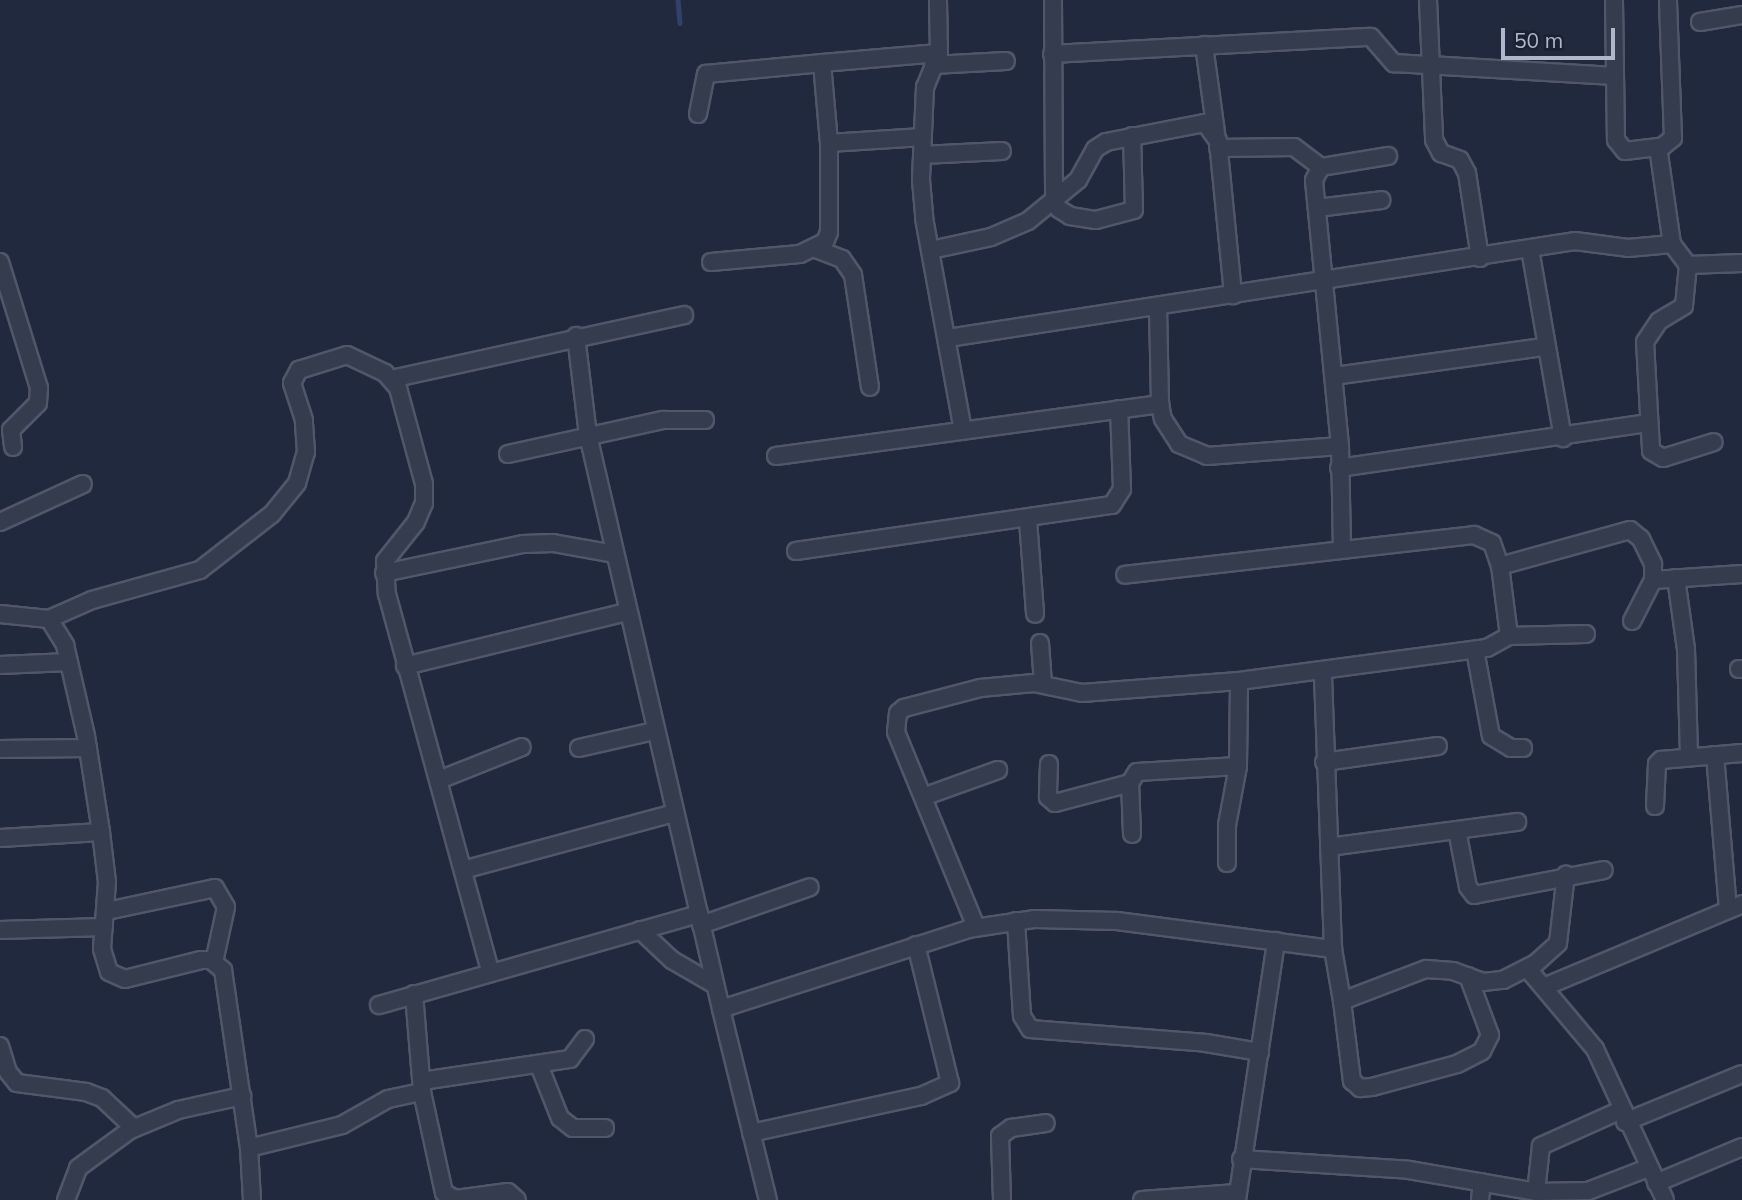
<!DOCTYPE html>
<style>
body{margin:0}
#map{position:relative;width:1742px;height:1200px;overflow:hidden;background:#21293f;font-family:Mulish,sans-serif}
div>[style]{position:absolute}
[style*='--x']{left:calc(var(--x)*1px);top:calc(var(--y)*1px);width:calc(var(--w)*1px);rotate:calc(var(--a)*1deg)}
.stream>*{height:4.5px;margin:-2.25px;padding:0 2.25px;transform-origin:2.25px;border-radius:2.25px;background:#334168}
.roads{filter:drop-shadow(2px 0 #505769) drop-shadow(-2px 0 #505769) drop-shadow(0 2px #505769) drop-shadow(0 -2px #505769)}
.minor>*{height:16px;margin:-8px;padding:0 8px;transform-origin:8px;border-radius:8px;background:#353c4e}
span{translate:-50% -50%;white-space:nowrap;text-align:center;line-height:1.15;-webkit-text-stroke:5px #1a2133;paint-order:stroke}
.scale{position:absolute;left:1501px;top:28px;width:114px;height:32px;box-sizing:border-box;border:4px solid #b0b7ca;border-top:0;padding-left:9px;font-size:21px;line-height:24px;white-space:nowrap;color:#b0b7ca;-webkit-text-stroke:5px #1a2133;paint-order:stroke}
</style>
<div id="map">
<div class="stream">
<i style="--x:678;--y:0;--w:23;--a:85"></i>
</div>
<div class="roads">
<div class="minor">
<i style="--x:1053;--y:0;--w:202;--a:89.7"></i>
<i style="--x:1054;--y:202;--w:9;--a:54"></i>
<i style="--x:1059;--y:209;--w:13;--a:32"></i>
<i style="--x:1070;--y:216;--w:26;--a:9"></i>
<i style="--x:1096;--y:220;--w:39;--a:-15"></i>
<i style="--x:1134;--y:210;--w:74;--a:-91.5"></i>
<i style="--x:1428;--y:0;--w:140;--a:87.5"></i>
<i style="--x:1434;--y:140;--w:15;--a:62"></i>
<i style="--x:1441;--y:153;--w:20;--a:20"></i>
<i style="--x:1460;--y:160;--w:15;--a:62"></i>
<i style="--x:1467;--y:173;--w:86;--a:81.3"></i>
<i style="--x:1614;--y:0;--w:140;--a:89.2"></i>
<i style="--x:1616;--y:140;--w:14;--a:51"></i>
<i style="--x:1625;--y:151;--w:38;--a:-7"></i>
<i style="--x:1663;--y:146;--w:13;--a:-39"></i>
<i style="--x:1673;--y:138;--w:138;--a:-92.1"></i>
<i style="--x:1700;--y:22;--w:43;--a:-9.5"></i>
<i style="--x:1204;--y:45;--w:89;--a:82.2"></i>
<i style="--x:939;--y:53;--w:37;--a:112"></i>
<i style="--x:925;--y:87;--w:93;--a:92.5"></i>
<i style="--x:921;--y:180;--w:38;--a:85"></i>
<i style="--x:924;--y:218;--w:216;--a:79.6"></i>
<i style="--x:1052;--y:54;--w:319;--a:-3.1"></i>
<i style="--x:1371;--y:37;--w:35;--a:49"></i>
<i style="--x:1394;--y:63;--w:221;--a:3.4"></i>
<i style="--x:933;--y:65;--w:73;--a:-3.1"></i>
<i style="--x:698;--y:114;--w:41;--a:-78.7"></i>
<i style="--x:706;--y:74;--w:117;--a:-5.4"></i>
<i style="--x:829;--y:143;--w:94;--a:-3.7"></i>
<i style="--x:1658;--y:147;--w:98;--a:81.8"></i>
<i style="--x:1218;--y:148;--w:76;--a:-0.8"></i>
<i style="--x:1294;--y:147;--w:34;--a:37"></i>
<i style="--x:922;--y:155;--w:80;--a:-2.9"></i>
<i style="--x:1317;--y:208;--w:65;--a:-7"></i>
<i style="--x:816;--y:249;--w:28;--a:21"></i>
<i style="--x:842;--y:259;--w:19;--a:55"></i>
<i style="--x:853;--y:275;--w:113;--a:81.4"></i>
<i style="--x:1530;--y:249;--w:192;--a:80.1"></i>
<i style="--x:931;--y:250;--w:61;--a:-12.2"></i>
<i style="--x:991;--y:237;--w:40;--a:-23.4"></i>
<i style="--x:1028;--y:221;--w:65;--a:-39.4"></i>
<i style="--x:1078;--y:180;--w:35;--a:-61"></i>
<i style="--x:1095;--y:149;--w:13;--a:-32"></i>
<i style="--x:1106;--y:142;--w:101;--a:-10.9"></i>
<i style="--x:1205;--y:123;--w:22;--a:54"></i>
<i style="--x:1218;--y:141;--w:155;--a:84.4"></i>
<i style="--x:0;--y:262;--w:132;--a:72.8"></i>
<i style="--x:39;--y:388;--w:15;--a:94"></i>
<i style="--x:38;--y:403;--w:38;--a:135"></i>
<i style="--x:11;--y:430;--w:17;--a:83"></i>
<i style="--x:711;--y:262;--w:89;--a:-5.1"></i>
<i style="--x:800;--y:254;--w:28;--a:-26"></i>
<i style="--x:825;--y:242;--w:11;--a:-68"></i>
<i style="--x:829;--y:232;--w:89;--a:-90"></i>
<i style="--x:829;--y:143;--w:80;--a:-95"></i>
<i style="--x:822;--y:63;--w:117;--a:-4.9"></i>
<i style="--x:939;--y:53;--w:53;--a:-91.1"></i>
<i style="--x:1688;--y:265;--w:41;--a:95.6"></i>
<i style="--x:1684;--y:306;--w:29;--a:149"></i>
<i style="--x:1659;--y:321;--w:25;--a:124"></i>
<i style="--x:1645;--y:342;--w:109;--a:86.8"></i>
<i style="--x:1651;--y:451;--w:14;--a:30"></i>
<i style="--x:1663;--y:458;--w:53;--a:-17.4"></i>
<i style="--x:1158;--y:307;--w:97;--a:88.8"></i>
<i style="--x:1160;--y:404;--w:15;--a:79"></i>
<i style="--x:1163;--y:419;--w:30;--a:57"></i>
<i style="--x:1179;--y:444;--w:30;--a:23"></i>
<i style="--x:1207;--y:456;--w:133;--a:-4.3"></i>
<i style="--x:576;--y:336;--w:100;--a:83.1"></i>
<i style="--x:588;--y:435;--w:589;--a:76.95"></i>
<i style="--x:721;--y:1009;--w:260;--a:-17.9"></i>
<i style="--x:968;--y:929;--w:68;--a:-8.5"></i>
<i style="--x:1035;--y:919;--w:82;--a:1.4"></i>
<i style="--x:1117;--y:921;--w:218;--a:7.4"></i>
<i style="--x:1333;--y:949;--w:278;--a:-92.1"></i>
<i style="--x:948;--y:338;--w:634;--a:-8.79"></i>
<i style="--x:1575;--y:241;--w:53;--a:7.5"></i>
<i style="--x:1628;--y:248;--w:44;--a:-5.2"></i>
<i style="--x:1672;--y:244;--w:26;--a:53"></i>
<i style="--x:1688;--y:265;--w:54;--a:-2.1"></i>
<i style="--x:1334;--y:376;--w:212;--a:-7.9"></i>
<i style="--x:391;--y:379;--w:300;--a:-12.3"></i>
<i style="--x:508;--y:454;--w:159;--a:-12.4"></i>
<i style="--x:663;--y:420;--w:42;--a:0"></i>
<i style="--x:776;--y:456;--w:388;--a:-7.7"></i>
<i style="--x:1339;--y:468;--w:313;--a:-8.3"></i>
<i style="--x:1028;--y:520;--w:94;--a:85.7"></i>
<i style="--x:0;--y:522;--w:91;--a:-24.6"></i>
<i style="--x:1342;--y:549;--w:103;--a:-91.1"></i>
<i style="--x:1340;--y:446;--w:267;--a:-95.6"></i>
<i style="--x:1314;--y:180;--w:15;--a:-62"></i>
<i style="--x:1321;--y:167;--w:68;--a:-9.3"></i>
<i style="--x:796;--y:551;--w:319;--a:-8.3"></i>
<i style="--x:1112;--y:505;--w:19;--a:-58"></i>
<i style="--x:1122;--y:489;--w:80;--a:-92.1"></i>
<i style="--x:1500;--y:566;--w:135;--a:-15.5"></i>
<i style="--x:1630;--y:530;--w:14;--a:39"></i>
<i style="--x:1641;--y:539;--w:28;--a:64"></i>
<i style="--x:1653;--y:564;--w:16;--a:90"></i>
<i style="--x:1653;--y:580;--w:89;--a:-3.9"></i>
<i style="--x:384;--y:573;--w:142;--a:-11.8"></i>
<i style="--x:523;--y:544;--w:30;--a:-2"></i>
<i style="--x:553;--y:543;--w:62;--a:10.2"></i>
<i style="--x:1676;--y:578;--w:72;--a:82"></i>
<i style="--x:1686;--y:649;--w:107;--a:88.4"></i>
<i style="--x:0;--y:614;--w:49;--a:5.8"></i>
<i style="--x:49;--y:619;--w:31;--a:58"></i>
<i style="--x:65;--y:645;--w:93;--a:77"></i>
<i style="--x:86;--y:736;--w:97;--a:81.1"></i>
<i style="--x:101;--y:832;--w:50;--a:83.2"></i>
<i style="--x:107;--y:882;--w:67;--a:94.3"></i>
<i style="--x:102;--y:949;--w:24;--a:73"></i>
<i style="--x:109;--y:972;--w:17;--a:24"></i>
<i style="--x:125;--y:979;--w:78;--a:-14"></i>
<i style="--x:201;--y:960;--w:10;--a:0"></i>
<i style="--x:211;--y:960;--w:16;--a:40"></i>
<i style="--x:223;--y:970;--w:180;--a:81.7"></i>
<i style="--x:249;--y:1148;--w:52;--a:86.7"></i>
<i style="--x:49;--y:619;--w:47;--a:-23.8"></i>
<i style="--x:92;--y:600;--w:112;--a:-15.5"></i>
<i style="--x:200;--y:570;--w:91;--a:-37.9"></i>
<i style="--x:272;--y:514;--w:40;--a:-51"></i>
<i style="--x:297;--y:483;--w:32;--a:-74"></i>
<i style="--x:306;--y:452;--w:32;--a:-94"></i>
<i style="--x:304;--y:420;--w:39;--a:-108"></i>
<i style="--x:292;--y:383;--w:15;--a:-62"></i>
<i style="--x:299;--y:370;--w:50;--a:-17.4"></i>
<i style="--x:347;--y:355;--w:42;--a:25.3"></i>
<i style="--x:385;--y:373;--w:20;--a:49"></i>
<i style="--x:398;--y:388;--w:99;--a:74.8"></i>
<i style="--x:424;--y:484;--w:19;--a:90"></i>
<i style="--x:424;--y:503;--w:21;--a:113"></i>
<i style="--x:416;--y:522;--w:50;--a:128.5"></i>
<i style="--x:385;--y:561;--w:33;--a:87"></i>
<i style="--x:387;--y:594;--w:393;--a:74.7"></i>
<i style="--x:1632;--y:621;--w:46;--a:-62.9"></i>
<i style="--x:1509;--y:636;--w:77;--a:-1.5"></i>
<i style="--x:1040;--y:643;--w:41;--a:85.8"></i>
<i style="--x:1475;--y:650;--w:87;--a:79.5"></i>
<i style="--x:1491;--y:736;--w:23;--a:31"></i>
<i style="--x:1511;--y:748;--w:12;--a:0"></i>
<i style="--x:0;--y:665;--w:69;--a:-2.5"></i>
<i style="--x:405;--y:666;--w:228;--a:-13.7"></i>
<i style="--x:1739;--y:669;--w:3;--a:0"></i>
<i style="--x:579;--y:748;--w:77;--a:-12.8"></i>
<i style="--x:0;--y:749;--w:88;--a:-0.7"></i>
<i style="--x:1715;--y:755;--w:155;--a:85.2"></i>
<i style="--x:1324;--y:762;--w:115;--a:-8"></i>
<i style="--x:1049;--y:764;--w:33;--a:92"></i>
<i style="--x:1048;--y:797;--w:9;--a:41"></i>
<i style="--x:1055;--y:803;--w:78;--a:-14.9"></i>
<i style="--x:439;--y:780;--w:89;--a:-21.7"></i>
<i style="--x:923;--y:797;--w:80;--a:-19.8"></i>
<i style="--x:1655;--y:806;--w:42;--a:-87.3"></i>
<i style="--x:1657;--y:764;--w:6;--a:-45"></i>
<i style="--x:1661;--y:760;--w:81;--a:-4.9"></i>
<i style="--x:1457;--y:830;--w:58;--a:79.1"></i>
<i style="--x:1468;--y:887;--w:10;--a:53"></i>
<i style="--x:1474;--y:895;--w:132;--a:-10.9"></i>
<i style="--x:1132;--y:834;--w:51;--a:-92.2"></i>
<i style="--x:1130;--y:783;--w:13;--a:-58"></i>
<i style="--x:1137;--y:772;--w:101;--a:-3.4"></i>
<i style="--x:1238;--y:766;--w:85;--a:-89.3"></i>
<i style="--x:0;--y:838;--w:101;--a:-3.4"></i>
<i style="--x:1329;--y:847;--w:190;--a:-7.6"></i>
<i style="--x:1227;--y:863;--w:38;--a:-90"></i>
<i style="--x:1227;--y:825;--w:60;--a:-79.4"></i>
<i style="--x:463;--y:870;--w:219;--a:-15.1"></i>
<i style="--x:107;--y:911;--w:110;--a:-12"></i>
<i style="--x:215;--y:888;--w:22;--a:60"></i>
<i style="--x:226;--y:907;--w:56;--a:102.3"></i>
<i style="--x:1016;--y:921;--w:95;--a:86.4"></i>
<i style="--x:1022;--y:1016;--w:15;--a:58"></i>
<i style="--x:1030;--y:1029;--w:177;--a:4.5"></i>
<i style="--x:1206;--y:1043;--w:55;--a:9.5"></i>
<i style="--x:701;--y:925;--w:115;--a:-19.2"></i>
<i style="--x:976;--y:927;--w:211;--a:-112.3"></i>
<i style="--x:896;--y:732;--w:19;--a:-84"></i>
<i style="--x:898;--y:713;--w:8;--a:-40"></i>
<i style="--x:904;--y:708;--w:79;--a:-14.7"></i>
<i style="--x:980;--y:688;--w:54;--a:-5.3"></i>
<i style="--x:1034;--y:683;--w:49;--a:11.8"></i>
<i style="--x:1082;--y:693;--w:157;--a:-4.4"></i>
<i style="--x:1239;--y:681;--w:250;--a:-7.6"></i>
<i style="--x:1487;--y:648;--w:25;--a:-29"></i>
<i style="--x:1509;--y:636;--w:71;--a:-97.3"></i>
<i style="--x:1500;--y:566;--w:24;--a:-109"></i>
<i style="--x:1492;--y:543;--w:20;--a:-156"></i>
<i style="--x:1474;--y:535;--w:351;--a:173.5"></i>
<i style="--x:0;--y:930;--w:104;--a:-1.7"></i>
<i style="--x:640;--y:930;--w:44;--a:43.2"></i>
<i style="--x:672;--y:960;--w:50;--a:30.2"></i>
<i style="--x:1333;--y:949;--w:53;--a:80.2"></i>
<i style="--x:1342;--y:1001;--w:90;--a:-20.9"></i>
<i style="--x:1426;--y:969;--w:27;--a:4"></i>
<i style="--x:1453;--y:971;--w:32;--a:20"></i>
<i style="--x:1483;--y:982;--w:20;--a:-6"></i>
<i style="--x:1503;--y:980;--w:36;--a:-27"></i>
<i style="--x:1535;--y:964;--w:31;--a:-42"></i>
<i style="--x:1558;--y:943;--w:69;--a:-83.4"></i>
<i style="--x:1527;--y:968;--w:106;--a:50"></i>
<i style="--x:1595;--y:1049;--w:166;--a:65.1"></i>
<i style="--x:1544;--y:987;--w:215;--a:-22.7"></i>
<i style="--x:414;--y:994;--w:98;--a:85.3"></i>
<i style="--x:422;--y:1092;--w:103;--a:77.7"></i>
<i style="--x:444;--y:1193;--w:13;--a:27"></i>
<i style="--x:456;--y:1199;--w:52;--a:-7.7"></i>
<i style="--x:508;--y:1192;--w:12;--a:42"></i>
<i style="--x:1342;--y:1001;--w:81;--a:82.9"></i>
<i style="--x:1352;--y:1081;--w:11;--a:41"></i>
<i style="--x:1360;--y:1088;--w:12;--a:-5"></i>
<i style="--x:1372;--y:1087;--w:88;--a:-15.1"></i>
<i style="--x:1457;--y:1064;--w:28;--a:-27"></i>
<i style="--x:1482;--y:1051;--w:18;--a:-63"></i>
<i style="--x:1490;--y:1035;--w:63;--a:-110.4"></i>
<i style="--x:379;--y:1005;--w:333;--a:-15.9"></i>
<i style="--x:721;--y:1009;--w:197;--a:76.2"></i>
<i style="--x:0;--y:1046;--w:27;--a:73"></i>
<i style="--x:8;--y:1072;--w:14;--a:51"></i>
<i style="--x:17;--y:1083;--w:70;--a:7.4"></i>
<i style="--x:86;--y:1092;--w:17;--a:21"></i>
<i style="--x:102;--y:1098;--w:44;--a:43.2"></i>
<i style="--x:539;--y:1065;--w:57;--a:68.4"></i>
<i style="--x:560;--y:1118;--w:16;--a:38"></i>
<i style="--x:573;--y:1128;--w:32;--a:0"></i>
<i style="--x:422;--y:1081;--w:150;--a:-8.5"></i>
<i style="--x:570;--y:1059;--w:25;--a:-53"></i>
<i style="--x:1625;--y:1122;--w:126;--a:-22.3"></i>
<i style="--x:751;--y:1133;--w:174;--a:-12.3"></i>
<i style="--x:921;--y:1096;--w:32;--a:-24"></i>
<i style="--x:950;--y:1083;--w:142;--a:-103.8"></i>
<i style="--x:249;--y:1148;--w:96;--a:-13.9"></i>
<i style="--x:342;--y:1125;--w:53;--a:-29.5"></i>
<i style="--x:388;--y:1099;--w:35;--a:-12"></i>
<i style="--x:1241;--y:1159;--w:168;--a:3.7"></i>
<i style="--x:1409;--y:1170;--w:129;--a:9.8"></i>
<i style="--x:1536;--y:1192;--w:52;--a:-1.1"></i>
<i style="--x:1588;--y:1191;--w:64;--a:-21"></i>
<i style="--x:1656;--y:1183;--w:93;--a:-22.7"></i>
<i style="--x:1536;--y:1192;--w:46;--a:-83.8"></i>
<i style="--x:1541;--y:1146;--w:88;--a:-24.2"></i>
<i style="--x:66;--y:1200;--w:34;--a:-69"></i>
<i style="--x:78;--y:1168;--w:64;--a:-36.2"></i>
<i style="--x:130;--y:1130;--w:52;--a:-22.6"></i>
<i style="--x:178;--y:1110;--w:66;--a:-12.3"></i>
<i style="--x:1002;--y:1200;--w:64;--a:-91.8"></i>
<i style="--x:1000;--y:1136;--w:14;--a:-36"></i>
<i style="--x:1011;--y:1128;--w:35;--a:-8"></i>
<i style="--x:1142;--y:1200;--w:95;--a:-4.2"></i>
<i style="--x:1237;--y:1200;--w:262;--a:-81.4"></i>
<i style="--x:1480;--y:1200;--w:18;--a:-84"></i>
</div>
</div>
<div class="scale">50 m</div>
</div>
